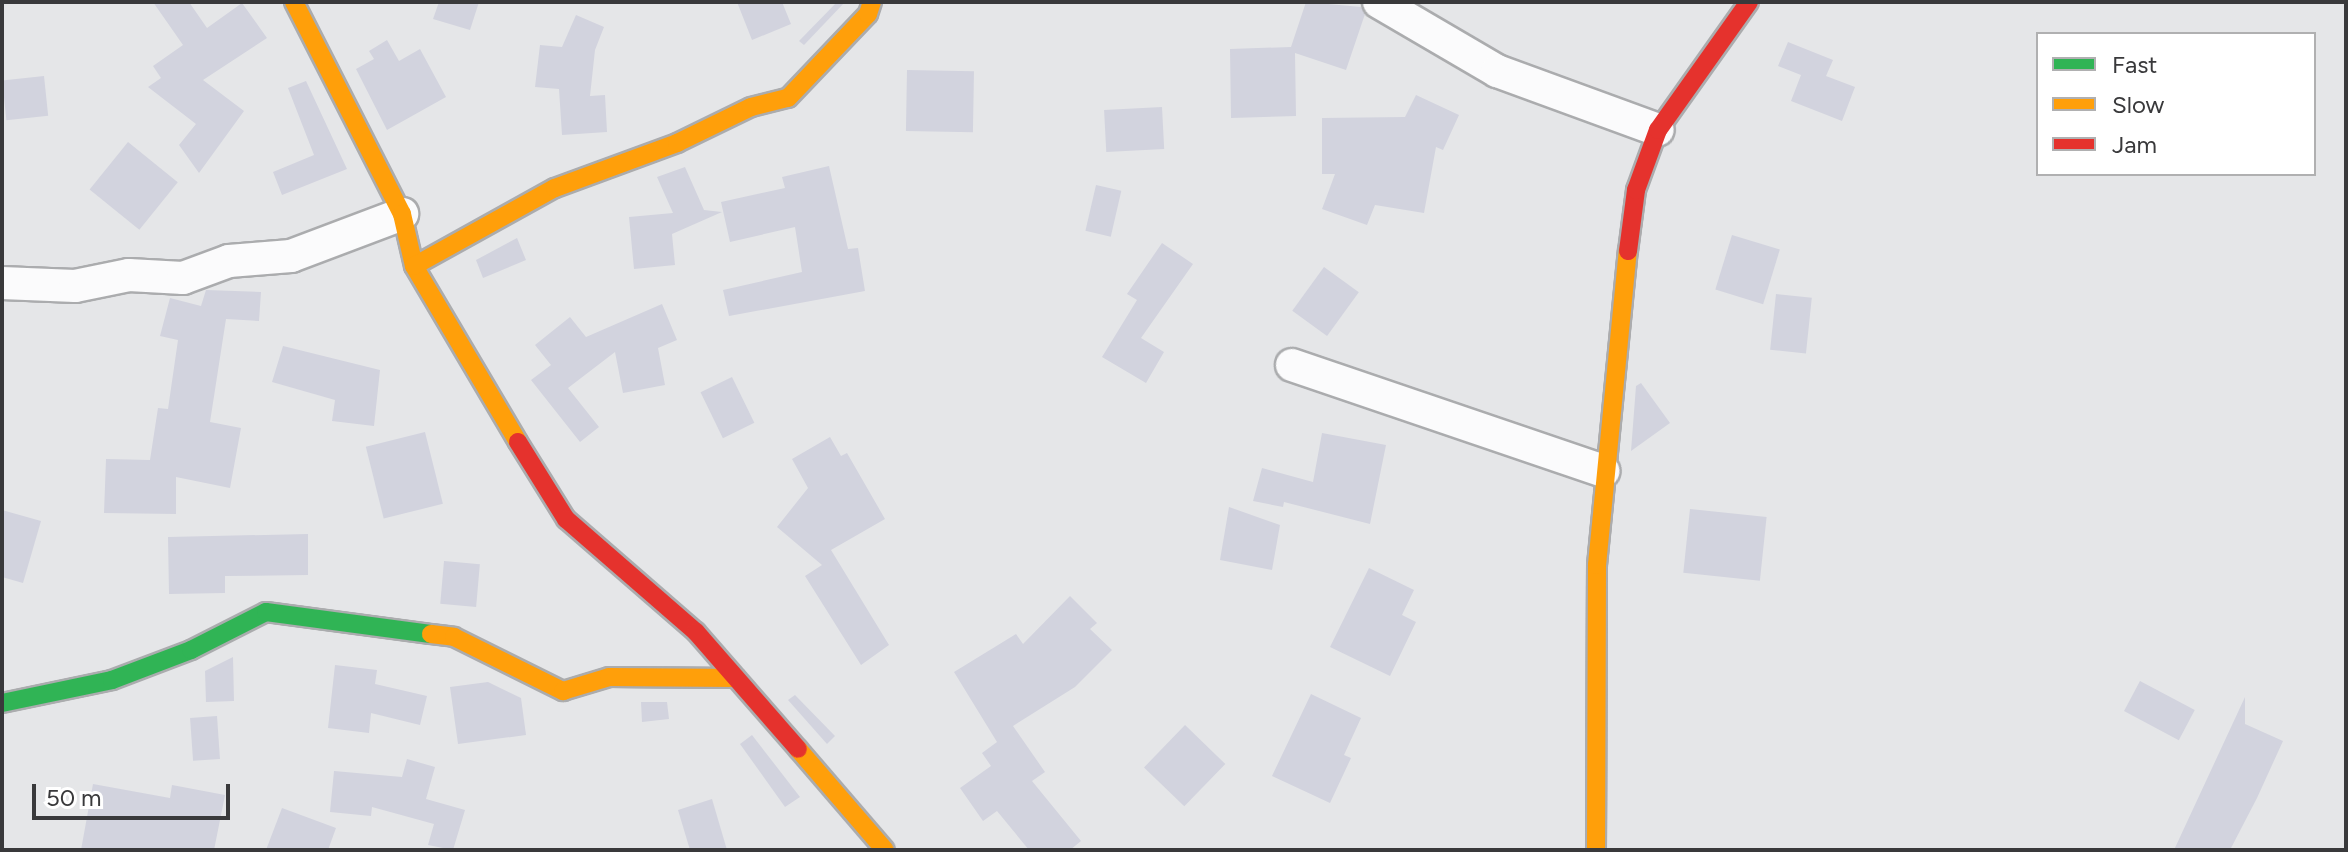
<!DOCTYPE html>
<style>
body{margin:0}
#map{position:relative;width:2348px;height:852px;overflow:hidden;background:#e5e6e8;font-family:Figtree,sans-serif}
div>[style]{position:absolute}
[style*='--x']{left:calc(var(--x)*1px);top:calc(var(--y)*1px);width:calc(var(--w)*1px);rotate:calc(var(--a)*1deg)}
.building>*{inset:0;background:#d2d3de;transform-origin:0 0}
.roads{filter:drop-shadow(2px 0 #abacae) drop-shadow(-2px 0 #abacae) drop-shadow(0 2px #abacae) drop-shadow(0 -2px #abacae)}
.street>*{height:32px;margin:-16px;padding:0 16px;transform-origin:16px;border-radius:16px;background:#fbfbfc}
.fast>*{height:18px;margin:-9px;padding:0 9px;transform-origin:9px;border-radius:9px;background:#30b455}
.slow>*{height:18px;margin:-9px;padding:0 9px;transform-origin:9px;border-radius:9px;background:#ff9f0a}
.jam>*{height:18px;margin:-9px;padding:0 9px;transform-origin:9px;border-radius:9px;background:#e5322d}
span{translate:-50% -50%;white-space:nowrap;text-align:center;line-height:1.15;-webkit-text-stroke:6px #fff;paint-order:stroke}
.frame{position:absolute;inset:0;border:4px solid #39393b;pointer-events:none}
.legend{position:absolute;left:2036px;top:32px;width:280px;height:144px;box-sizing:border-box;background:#fff;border:2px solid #b0b0b1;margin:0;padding:10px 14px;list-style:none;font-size:24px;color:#39393b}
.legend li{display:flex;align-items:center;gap:16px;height:40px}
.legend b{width:40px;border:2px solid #b0b0b1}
.scale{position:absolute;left:32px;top:784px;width:198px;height:36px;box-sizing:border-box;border:4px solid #39393b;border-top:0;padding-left:10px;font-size:24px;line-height:28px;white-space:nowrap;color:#39393b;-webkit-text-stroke:6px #fff;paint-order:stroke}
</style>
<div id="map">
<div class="building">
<i style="clip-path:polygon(153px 2px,189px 2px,207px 28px,242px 3px,267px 38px,203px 80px,244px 111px,199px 173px,179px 145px,196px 124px,148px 87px,161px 78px,153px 66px,183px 45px)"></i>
<i style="clip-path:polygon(439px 2px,479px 2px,470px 30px,433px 19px)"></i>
<i style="clip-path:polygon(737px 2px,782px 2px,791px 24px,752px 40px)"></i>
<i style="clip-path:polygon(837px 2px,845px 2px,804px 45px,799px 41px)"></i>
<i style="clip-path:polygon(1306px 2px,1361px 7px,1365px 14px,1346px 70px,1295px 53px,1296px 116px,1231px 118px,1230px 49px,1291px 47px)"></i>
<i style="clip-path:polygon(576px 15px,604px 27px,595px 50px,590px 96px,605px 95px,607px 132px,562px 135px,559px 89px,535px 87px,540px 45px,562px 47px)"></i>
<i style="clip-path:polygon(387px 40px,399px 61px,420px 49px,446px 97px,387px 130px,356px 69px,374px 59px,369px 51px)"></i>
<i style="clip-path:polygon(1788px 42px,1833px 60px,1826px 76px,1855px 87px,1842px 121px,1791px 101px,1801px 75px,1778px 66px)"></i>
<i style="left:907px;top:70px;width:67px;height:61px;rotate:1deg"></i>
<i style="left:44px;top:76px;width:40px;height:42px;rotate:84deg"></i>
<i style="clip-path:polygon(306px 81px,347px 169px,282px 195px,273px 172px,314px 155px,288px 88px)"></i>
<i style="clip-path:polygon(1416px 95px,1459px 115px,1443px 150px,1436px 147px,1424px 213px,1375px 205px,1367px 225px,1322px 209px,1335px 174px,1322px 174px,1322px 118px,1405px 117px)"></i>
<i style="left:1162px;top:107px;width:42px;height:58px;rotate:87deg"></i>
<i style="left:128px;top:142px;width:64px;height:61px;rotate:39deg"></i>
<i style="clip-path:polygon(829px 166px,848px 249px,858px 248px,865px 291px,729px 316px,723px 290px,802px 272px,795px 227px,730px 242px,721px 202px,785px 188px,782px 177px)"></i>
<i style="clip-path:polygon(685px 167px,704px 210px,722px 212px,672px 234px,675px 265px,634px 269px,629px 217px,673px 213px,657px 177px)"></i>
<i style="left:1096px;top:185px;width:26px;height:47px;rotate:13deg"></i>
<i style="left:1732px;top:235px;width:50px;height:57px;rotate:17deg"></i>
<i style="clip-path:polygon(517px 238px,526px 260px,483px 278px,476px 260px)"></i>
<i style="clip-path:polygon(1162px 243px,1193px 264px,1141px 338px,1164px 352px,1146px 383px,1102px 357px,1137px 300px,1127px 294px)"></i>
<i style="left:1324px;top:267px;width:43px;height:54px;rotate:36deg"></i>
<i style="clip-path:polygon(206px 290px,261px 292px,259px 321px,226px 319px,210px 422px,241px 428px,230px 488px,176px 477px,176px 514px,104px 513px,106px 459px,150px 460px,158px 408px,168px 409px,178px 340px,160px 336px,170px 298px,201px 306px)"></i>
<i style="left:1776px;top:294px;width:36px;height:56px;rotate:6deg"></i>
<i style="clip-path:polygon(662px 304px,677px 340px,658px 348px,665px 385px,623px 393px,615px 352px,568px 388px,599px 427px,580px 442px,531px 380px,551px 365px,535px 345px,570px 317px,586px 337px)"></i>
<i style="clip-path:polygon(283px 346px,380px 370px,374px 426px,332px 421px,335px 400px,272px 382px)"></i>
<i style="left:732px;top:377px;width:51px;height:35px;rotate:64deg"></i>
<i style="clip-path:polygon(1641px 383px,1670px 423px,1631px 451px,1636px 386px)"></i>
<i style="left:425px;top:432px;width:74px;height:61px;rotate:76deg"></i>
<i style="clip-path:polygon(1322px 433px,1386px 445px,1370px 524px,1284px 502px,1283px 507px,1253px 501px,1262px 468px,1313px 482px)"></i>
<i style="clip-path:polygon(830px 437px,841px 456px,847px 453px,885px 519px,831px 550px,889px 645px,861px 665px,805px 576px,822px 565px,777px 527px,808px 488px,792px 459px)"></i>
<i style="clip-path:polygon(1229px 507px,1280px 525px,1272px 570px,1220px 560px)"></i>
<i style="left:1690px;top:509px;width:77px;height:64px;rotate:6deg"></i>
<i style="clip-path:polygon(2px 510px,41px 521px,23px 583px,2px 577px)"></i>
<i style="clip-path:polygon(308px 534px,308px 575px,225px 576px,225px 593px,169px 594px,168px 537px)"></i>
<i style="left:444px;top:561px;width:36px;height:43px;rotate:5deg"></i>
<i style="clip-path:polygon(1369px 568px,1414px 590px,1402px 615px,1416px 622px,1390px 676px,1330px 647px)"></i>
<i style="clip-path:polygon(1070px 596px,1097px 623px,1090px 629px,1112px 650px,1075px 687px,1013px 726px,1045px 772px,1032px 781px,1081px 841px,1070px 850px,1029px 850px,997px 811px,983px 821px,960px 788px,991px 766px,982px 753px,997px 742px,954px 672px,1016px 634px,1023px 644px)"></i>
<i style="clip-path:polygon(233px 657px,234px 701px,206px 702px,205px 671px)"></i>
<i style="clip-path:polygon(335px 665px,377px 670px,375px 684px,427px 696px,420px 725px,371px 713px,369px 733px,328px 728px)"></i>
<i style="left:2140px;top:681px;width:62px;height:34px;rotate:28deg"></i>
<i style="clip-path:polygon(488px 682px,521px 698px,526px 735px,458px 744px,450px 687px)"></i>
<i style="clip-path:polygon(1311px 694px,1361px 718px,1344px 755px,1351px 758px,1330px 803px,1272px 776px)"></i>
<i style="clip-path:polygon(795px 695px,835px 736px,827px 744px,788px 700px)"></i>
<i style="clip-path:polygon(2245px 697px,2245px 724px,2283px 741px,2257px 798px,2230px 850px,2174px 850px)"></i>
<i style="clip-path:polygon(641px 702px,667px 702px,669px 719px,642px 722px)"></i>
<i style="left:217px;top:716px;width:43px;height:27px;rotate:86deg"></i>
<i style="left:1185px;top:725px;width:56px;height:59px;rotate:44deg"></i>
<i style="clip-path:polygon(752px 735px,800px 797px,785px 807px,740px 744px)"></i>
<i style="clip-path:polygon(407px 759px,435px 767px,426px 799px,465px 810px,453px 850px,428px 845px,434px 824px,372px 807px,371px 816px,330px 812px,334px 771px,402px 777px)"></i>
<i style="clip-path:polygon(93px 784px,170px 798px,172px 785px,225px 795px,214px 850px,81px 850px)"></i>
<i style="clip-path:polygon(712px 799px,727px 850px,690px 850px,678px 810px)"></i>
<i style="clip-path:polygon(282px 808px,336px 828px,328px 850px,266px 850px)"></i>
</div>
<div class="roads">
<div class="street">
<i style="--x:1379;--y:2;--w:137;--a:30.3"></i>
<i style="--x:1497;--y:71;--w:171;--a:20.1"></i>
<i style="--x:2;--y:283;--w:73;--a:2.4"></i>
<i style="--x:75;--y:286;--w:55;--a:-11.5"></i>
<i style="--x:129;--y:275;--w:54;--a:3.2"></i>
<i style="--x:183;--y:278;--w:49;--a:-20.3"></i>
<i style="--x:229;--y:261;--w:62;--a:-4.6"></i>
<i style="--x:291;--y:256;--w:119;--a:-20.7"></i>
<i style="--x:1292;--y:365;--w:329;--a:18.8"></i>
</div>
<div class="fast">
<i style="--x:2;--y:703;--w:112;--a:-11.8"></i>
<i style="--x:112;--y:680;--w:85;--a:-20.8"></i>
<i style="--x:191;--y:650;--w:84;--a:-26.9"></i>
<i style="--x:266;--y:612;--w:166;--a:7.6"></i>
</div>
<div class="slow">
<i style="--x:294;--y:2;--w:238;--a:63"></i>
<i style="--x:402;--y:214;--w:53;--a:77"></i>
<i style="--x:414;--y:266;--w:204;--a:59.4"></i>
<i style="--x:414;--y:266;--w:161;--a:-29"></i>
<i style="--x:555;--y:188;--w:130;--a:-20.2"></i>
<i style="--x:677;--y:143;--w:82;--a:-25.9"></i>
<i style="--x:751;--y:107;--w:38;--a:-14"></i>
<i style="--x:788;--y:98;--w:116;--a:-46.4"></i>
<i style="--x:868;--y:14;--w:13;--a:-72"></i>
<i style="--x:431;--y:634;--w:23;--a:7"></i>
<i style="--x:454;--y:637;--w:122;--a:26.4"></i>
<i style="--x:563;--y:691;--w:48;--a:-16.9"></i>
<i style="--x:609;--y:677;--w:127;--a:0.5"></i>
<i style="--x:798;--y:749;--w:133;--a:49.3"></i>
<i style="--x:1596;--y:850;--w:285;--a:-89.8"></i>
<i style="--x:1597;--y:565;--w:316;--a:-84.4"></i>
</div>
<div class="jam">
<i style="--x:1628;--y:251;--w:62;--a:-82.5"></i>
<i style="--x:1636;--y:190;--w:64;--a:-69.9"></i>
<i style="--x:1658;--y:130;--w:157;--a:-54.6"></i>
<i style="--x:518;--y:442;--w:91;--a:58.1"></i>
<i style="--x:566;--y:519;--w:172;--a:41"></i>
<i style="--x:696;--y:632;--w:155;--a:48.9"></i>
</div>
</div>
<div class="frame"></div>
<ul class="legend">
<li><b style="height:10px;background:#30b455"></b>Fast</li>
<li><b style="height:10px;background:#ff9f0a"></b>Slow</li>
<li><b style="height:10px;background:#e5322d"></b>Jam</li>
</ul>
<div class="scale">50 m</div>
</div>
